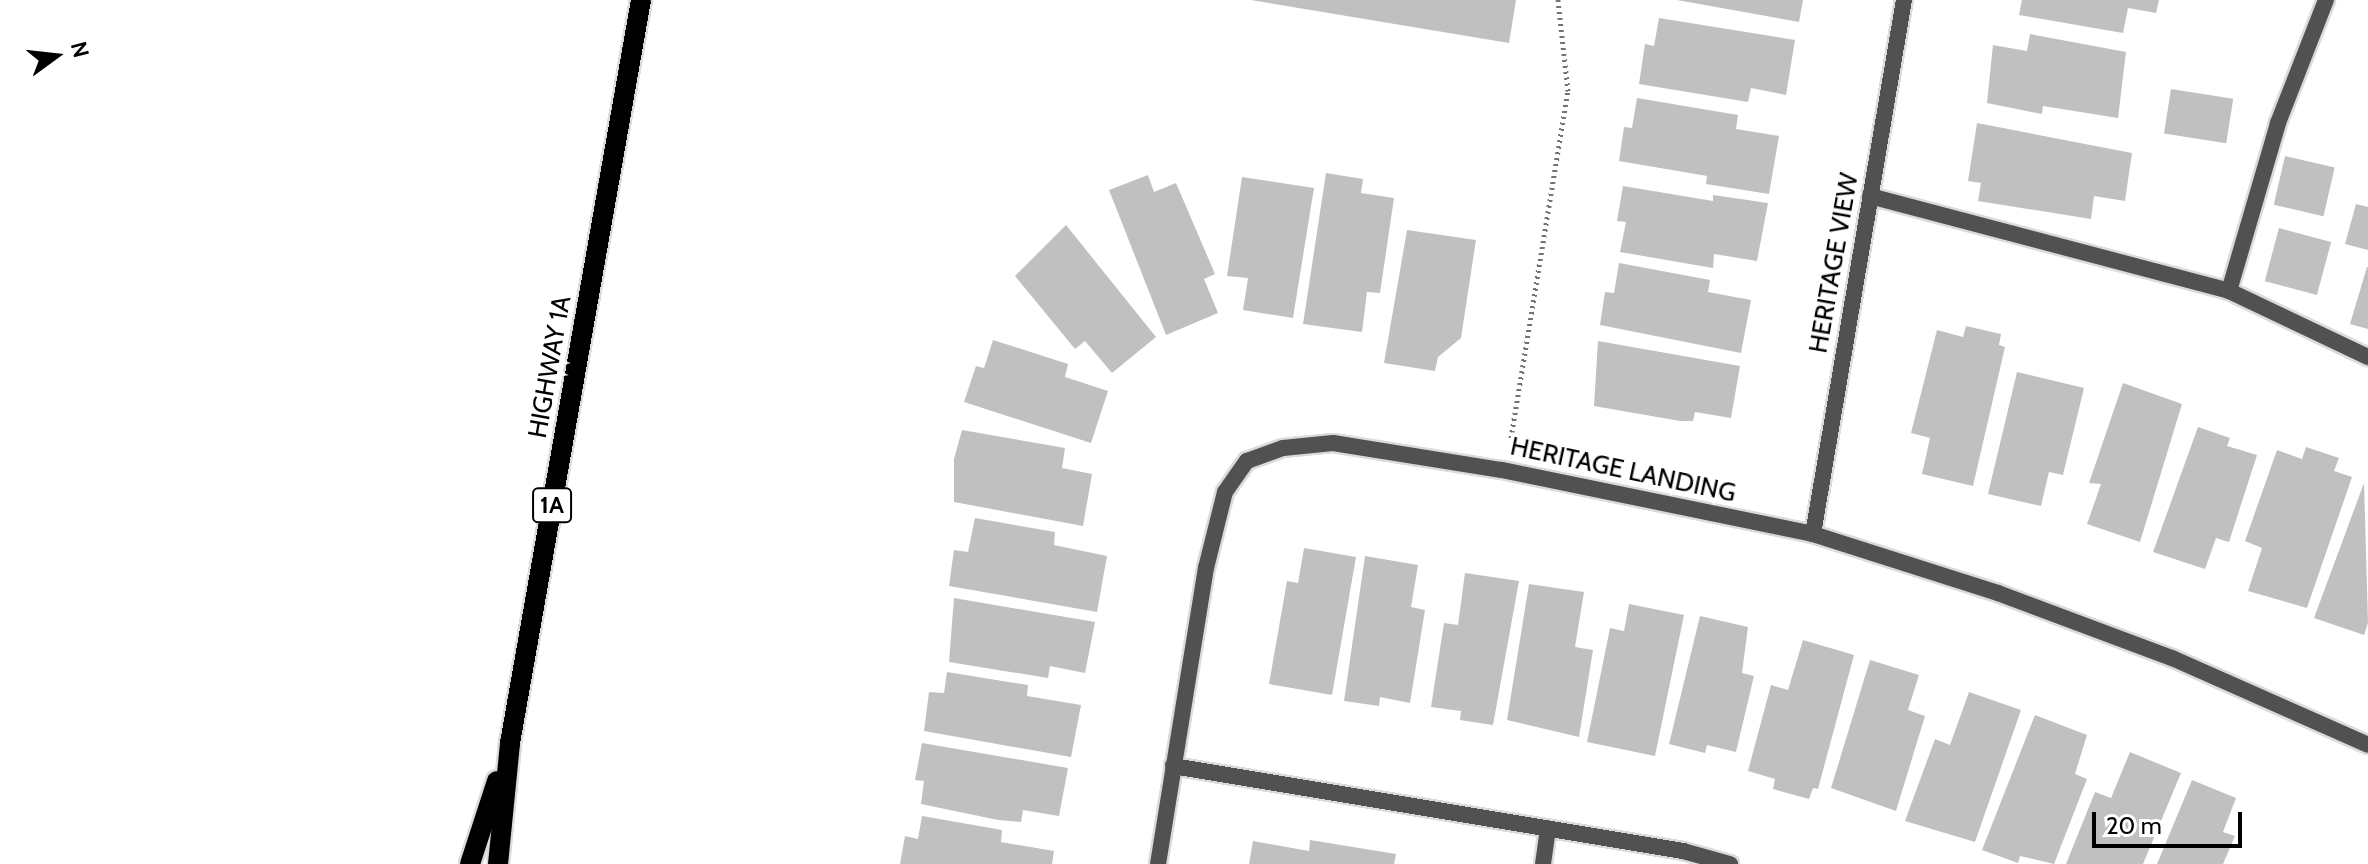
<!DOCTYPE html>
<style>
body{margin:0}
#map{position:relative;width:2368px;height:864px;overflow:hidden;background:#fff;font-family:Cabin,sans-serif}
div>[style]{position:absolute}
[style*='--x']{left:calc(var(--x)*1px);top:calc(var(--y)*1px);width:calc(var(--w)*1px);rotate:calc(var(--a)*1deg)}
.building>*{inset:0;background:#c0c0c0;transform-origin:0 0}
.path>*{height:5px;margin-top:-2.5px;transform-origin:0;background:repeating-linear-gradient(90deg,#737373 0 2px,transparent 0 6px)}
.roads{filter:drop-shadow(2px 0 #dbdbdb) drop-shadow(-2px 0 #dbdbdb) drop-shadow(0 2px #dbdbdb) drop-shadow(0 -2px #dbdbdb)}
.lane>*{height:16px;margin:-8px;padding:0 8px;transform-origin:8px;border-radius:8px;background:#515151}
.street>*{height:16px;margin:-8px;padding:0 8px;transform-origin:8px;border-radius:8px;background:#515151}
.primary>*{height:20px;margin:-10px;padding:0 10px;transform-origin:10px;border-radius:10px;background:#000}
span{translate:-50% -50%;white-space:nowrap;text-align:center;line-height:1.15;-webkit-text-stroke:8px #fff;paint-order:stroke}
.shield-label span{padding:2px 6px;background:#fff;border:2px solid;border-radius:6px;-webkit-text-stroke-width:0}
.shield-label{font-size:24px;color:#000;font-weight:700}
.street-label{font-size:26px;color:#000}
.north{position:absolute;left:16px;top:16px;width:80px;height:80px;-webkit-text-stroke:6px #fff;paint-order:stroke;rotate:75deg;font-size:22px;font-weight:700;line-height:32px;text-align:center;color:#000}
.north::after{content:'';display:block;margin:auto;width:28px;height:36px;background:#000;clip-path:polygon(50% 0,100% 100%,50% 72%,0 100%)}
.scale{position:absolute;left:2092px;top:812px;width:150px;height:36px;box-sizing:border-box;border:4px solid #000;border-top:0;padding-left:10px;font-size:24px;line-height:28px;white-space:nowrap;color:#000;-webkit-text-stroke:6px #fff;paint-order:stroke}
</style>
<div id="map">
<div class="building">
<i style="clip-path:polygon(1251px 0,1516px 0,1509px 43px)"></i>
<i style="clip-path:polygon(1677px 0,1803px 0,1799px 22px)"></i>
<i style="clip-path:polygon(2022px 0,2159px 0,2156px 13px,2128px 8px,2123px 33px,2019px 15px)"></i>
<i style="clip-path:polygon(1659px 18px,1795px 40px,1786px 95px,1751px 88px,1748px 102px,1639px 84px,1645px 44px,1654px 46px)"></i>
<i style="clip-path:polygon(2030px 34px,2126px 52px,2118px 118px,2043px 106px,2042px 114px,1987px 103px,1993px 45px,2027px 51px)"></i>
<i style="left:2171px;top:89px;width:63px;height:45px;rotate:9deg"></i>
<i style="clip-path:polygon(1637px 98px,1738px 115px,1736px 129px,1779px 136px,1769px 194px,1706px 184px,1707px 176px,1619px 161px,1624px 127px,1632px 128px)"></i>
<i style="clip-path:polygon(1977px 123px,2132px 153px,2125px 201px,2094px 196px,2091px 219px,1978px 201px,1981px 183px,1968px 181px)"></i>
<i style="left:2285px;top:156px;width:51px;height:50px;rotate:13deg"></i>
<i style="clip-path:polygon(1326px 173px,1363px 179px,1361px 193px,1394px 198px,1380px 293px,1367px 292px,1362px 332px,1303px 324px)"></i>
<i style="clip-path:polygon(1148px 175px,1154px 192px,1176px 183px,1215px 274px,1204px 279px,1218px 313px,1166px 335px,1109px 190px)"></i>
<i style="clip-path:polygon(1242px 177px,1314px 188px,1293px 318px,1243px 310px,1248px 278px,1227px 276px)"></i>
<i style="clip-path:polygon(1623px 186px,1713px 201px,1713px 195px,1768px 203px,1757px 261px,1714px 254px,1713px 268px,1620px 252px,1626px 222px,1617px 221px)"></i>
<i style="clip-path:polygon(2356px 204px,2368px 207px,2368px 250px,2345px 244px)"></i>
<i style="clip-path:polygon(1066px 225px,1156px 337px,1112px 373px,1085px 341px,1075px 349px,1015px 276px)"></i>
<i style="left:2279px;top:228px;width:54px;height:55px;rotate:15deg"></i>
<i style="clip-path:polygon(1407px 230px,1476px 240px,1461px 338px,1438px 357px,1435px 371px,1384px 363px)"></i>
<i style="clip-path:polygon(1619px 263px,1710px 280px,1708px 292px,1751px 300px,1741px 353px,1600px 325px,1605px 292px,1614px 293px)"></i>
<i style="clip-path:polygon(2367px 267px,2368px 267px,2368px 329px,2350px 324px)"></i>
<i style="clip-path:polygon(1966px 326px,2001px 334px,1999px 345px,2005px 347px,1973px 486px,1922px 474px,1930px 438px,1911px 433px,1937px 330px,1963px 337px)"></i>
<i style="clip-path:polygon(993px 340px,1068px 364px,1065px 377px,1108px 391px,1091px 443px,964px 402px,976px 366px,984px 368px)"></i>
<i style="clip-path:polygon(1598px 341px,1740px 366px,1731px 418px,1695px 412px,1693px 421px,1680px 421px,1594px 406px)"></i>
<i style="clip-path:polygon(2017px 372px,2084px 388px,2063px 475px,2049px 472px,2041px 506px,1988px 494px)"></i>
<i style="clip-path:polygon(2123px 383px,2182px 404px,2140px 542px,2087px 524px,2101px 484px,2089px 483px)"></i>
<i style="clip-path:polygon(2198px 427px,2230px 438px,2227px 446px,2257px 455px,2229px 542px,2216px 538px,2205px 569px,2153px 552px)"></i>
<i style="clip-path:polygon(962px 430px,1065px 448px,1062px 468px,1092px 474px,1083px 526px,954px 502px,954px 459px)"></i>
<i style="clip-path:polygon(2306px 447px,2339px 458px,2334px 471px,2352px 477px,2307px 608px,2248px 591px,2262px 548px,2245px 541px,2277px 450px,2302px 459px)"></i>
<i style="clip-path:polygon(2364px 483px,2368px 623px,2364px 635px,2314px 618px)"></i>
<i style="clip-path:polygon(975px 518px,1055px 532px,1054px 545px,1107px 556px,1097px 612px,949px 586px,954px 550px,968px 552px)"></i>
<i style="clip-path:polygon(1304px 548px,1356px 557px,1332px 695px,1269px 684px,1287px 581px,1298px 583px)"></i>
<i style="clip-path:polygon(1365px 556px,1418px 565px,1411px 607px,1425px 610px,1410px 703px,1380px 697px,1379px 706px,1344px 701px)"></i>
<i style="clip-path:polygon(1465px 573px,1519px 581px,1493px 725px,1460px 720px,1461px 711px,1431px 707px,1444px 623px,1458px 625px)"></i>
<i style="clip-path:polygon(1529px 584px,1584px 592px,1575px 647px,1593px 650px,1579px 737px,1507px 720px)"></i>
<i style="clip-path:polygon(954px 598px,1095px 622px,1085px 673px,1050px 666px,1048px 678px,949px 662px)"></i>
<i style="clip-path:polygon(1629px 604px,1684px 615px,1655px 756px,1587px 742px,1610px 628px,1624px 631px)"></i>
<i style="clip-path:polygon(1700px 616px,1748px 627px,1742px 673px,1754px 676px,1736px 752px,1707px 745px,1705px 753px,1669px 744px)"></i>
<i style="clip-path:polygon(1803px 640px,1854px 655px,1818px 789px,1813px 788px,1809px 799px,1773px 789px,1775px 779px,1748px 771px,1771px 685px,1788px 690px)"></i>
<i style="clip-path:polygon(1870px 660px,1919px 675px,1908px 710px,1925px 716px,1896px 811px,1831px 788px)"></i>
<i style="clip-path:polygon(947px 672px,1028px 685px,1027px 696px,1081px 705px,1071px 757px,924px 731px,929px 692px,944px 693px)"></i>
<i style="clip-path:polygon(1969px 692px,2021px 710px,1975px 842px,1905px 821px,1935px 739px,1950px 745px)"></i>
<i style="clip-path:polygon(2035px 715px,2087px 735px,2075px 774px,2087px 779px,2054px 864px,2020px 856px,2018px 863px,1982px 850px)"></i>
<i style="clip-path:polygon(922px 743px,1068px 768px,1059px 816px,1023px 810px,1021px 822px,998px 820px,921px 804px,924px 781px,915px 780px)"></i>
<i style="clip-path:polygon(2130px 752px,2181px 773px,2143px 864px,2066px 864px,2095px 792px,2111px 798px)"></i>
<i style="clip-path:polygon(2192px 780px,2236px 798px,2223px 832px,2235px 836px,2223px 864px,2157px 864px)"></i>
<i style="clip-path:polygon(922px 816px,1002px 830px,1001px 842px,1054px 851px,1052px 864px,900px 864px,905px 836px,918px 839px)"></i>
<i style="clip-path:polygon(1310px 840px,1396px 854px,1394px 864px,1249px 864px,1253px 841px,1309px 851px)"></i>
</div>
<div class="path">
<i style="--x:1511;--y:438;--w:352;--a:-80.7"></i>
<i style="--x:1568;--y:91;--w:92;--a:-96.3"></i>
</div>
<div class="roads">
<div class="lane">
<i style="--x:1870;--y:196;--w:371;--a:14.8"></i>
<i style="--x:2229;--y:291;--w:175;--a:-73.7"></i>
<i style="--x:2278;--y:123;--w:132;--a:-68.7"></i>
<i style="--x:2229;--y:291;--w:154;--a:25.4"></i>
<i style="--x:1173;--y:766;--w:517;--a:9.46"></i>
<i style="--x:1683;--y:851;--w:49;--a:15.5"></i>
<i style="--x:1543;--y:864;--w:36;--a:-82"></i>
</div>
<div class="street">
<i style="--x:1813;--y:534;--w:542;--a:-80.33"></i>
<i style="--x:1158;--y:864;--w:300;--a:-80.8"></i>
<i style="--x:1206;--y:568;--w:78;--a:-76"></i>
<i style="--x:1225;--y:492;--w:38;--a:-55"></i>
<i style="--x:1247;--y:461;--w:38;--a:-20"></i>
<i style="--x:1283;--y:448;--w:50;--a:-5.7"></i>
<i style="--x:1333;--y:443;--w:171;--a:9.1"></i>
<i style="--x:1502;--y:470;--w:318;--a:11.6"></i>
<i style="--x:1813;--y:534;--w:194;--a:17.7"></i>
<i style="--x:1998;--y:593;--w:186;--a:20.5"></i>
<i style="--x:2172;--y:658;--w:214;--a:23.9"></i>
</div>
<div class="primary">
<i style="--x:470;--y:864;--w:87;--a:-72"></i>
<i style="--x:498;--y:864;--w:122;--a:-84.3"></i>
<i style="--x:510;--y:743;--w:754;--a:-80"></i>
</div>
</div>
<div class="shield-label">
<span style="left:552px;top:505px">1A</span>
</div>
<div class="street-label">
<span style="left:1834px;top:263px;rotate:-80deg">HERITAGE VIEW</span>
<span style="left:550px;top:367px;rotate:-80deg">HIGHWAY 1A</span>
<span style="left:1623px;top:470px;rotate:12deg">HERITAGE LANDING</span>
</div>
<div class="north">N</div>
<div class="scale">20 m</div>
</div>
